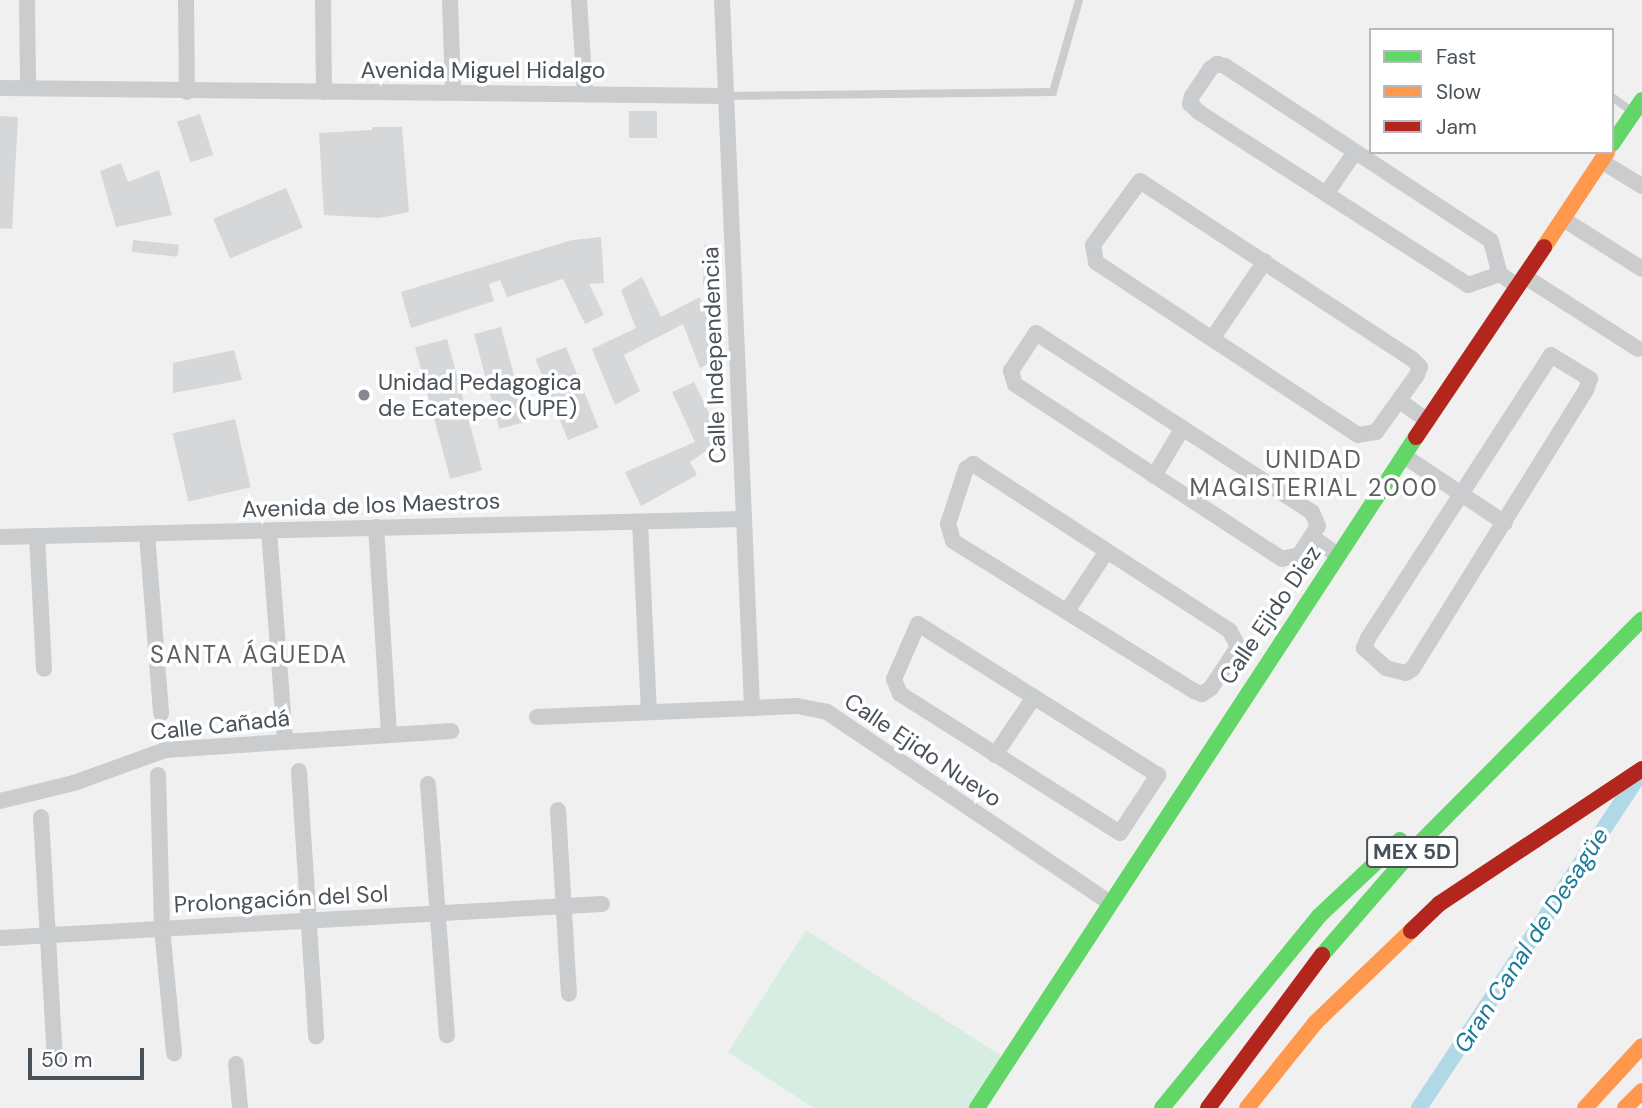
<!DOCTYPE html>
<meta charset="utf-8">
<style>
body{margin:0}
#map{position:relative;width:1642px;height:1108px;overflow:hidden;background:#f0f0f0;font-family:"DM Sans",sans-serif}
div>[style]{position:absolute}
[style*='--x']{left:calc(var(--x)*1px);top:calc(var(--y)*1px);width:calc(var(--w)*1px);rotate:calc(var(--a)*1deg)}
.green>*{inset:0;background:#d7ede1}
.canal>*{height:16px;margin:-8px;padding:0 8px;transform-origin:8px;border-radius:8px;background:#b0d8e6}
.building>*{inset:0;background:#d6d7d9;transform-origin:0 0}
.lane>*{height:8px;margin:-4px;padding:0 4px;transform-origin:4px;border-radius:4px;background:#caccce}
.street>*{height:16px;margin:-8px;padding:0 8px;transform-origin:8px;border-radius:8px;background:#caccce}
.fast>*{height:16px;margin:-8px;padding:0 8px;transform-origin:8px;border-radius:8px;background:#63d668}
.slow>*{height:16px;margin:-8px;padding:0 8px;transform-origin:8px;border-radius:8px;background:#ff974d}
.jam>*{height:16px;margin:-8px;padding:0 8px;transform-origin:8px;border-radius:8px;background:#b3261e}
.dots>*{width:19px;height:19px;translate:-50% -50%;box-sizing:border-box;border:4px solid #fff;border-radius:50%}
span{translate:-50% -50%;white-space:nowrap;text-align:center;line-height:1.15;-webkit-text-stroke:7px #fff;paint-order:stroke}
.shield-label span{padding:2px 5px;background:#fff;border:2px solid;border-radius:5px;-webkit-text-stroke-width:0}
.shield-label{font-size:21px;color:#49515a;font-weight:700}
.street-label{font-size:23px;color:#49515a}
.poi-label{font-size:23px;color:#49515a}
.left{translate:0 -50%;text-align:left}
.neighbourhood-label{font-size:24px;color:#5c5f63;letter-spacing:2px}
.water-label{font-size:24px;color:#1c7a9b;font-style:italic}
.legend{position:absolute;left:1369px;top:28px;width:245px;height:126px;box-sizing:border-box;background:#fff;border:2px solid #b6b9bd;margin:0;padding:9px 12px;list-style:none;font-size:21px;color:#49515a}
.legend li{display:flex;align-items:center;gap:14px;height:35px}
.legend b{width:35px;border:2px solid #b6b9bd}
.scale{position:absolute;left:28px;top:1048px;width:116px;height:32px;box-sizing:border-box;border:4px solid #49515a;border-top:0;padding-left:9px;font-size:21px;line-height:24px;white-space:nowrap;color:#49515a;-webkit-text-stroke:5px #fff;paint-order:stroke}
</style>
<div id="map">
<div class="green">
<i style="clip-path:polygon(806px 930px,1006px 1059px,975px 1108px,814px 1108px,728px 1052px)"></i>
</div>
<div class="canal">
<i style="--x:1419;--y:1108;--w:390;--a:-56.5"></i>
</div>
<div class="building">
<i style="left:629px;top:111px;width:28px;height:27px"></i>
<i style="left:200px;top:114px;width:43px;height:24px;rotate:72deg"></i>
<i style="left:0;top:116px;width:18px;height:112px;rotate:3deg"></i>
<i style="clip-path:polygon(372px 127px,402px 127px,409px 212px,379px 218px,324px 215px,319px 133px,372px 130px)"></i>
<i style="clip-path:polygon(121px 163px,128px 182px,159px 170px,172px 215px,116px 227px,100px 171px)"></i>
<i style="left:286px;top:188px;width:43px;height:79px;rotate:67deg"></i>
<i style="clip-path:polygon(601px 237px,604px 283px,589px 284px,604px 315px,585px 324px,563px 279px,507px 297px,500px 280px,489px 284px,494px 301px,411px 328px,401px 292px,572px 240px)"></i>
<i style="left:133px;top:240px;width:46px;height:12px;rotate:6deg"></i>
<i style="clip-path:polygon(720px 244px,722px 287px,703px 285px,704px 245px)"></i>
<i style="clip-path:polygon(642px 277px,661px 317px,700px 297px,720px 357px,700px 368px,683px 324px,624px 355px,640px 391px,615px 405px,592px 349px,636px 328px,621px 290px)"></i>
<i style="left:501px;top:327px;width:98px;height:28px;rotate:75deg"></i>
<i style="left:447px;top:339px;width:136px;height:33px;rotate:75deg"></i>
<i style="left:566px;top:347px;width:87px;height:33px;rotate:68deg"></i>
<i style="clip-path:polygon(234px 350px,242px 380px,173px 393px,173px 363px)"></i>
<i style="clip-path:polygon(694px 382px,722px 440px,690px 462px,697px 475px,641px 506px,625px 472px,695px 442px,672px 392px)"></i>
<i style="left:235px;top:419px;width:70px;height:64px;rotate:77deg"></i>
</div>
<div class="lane">
<i style="--x:727;--y:96;--w:326;--a:-0.7"></i>
<i style="--x:1053;--y:92;--w:96;--a:-74.2"></i>
<i style="--x:1612;--y:97;--w:24;--a:36"></i>
</div>
<div class="street">
<i style="--x:27;--y:0;--w:88;--a:89.3"></i>
<i style="--x:186;--y:0;--w:92;--a:89.4"></i>
<i style="--x:323;--y:0;--w:92;--a:89.4"></i>
<i style="--x:450;--y:0;--w:92;--a:88.1"></i>
<i style="--x:579;--y:0;--w:93;--a:86.3"></i>
<i style="--x:722;--y:0;--w:709;--a:87.57"></i>
<i style="--x:0;--y:88;--w:727;--a:0.63"></i>
<i style="--x:1601;--y:161;--w:48;--a:31.4"></i>
<i style="--x:1140;--y:181;--w:325;--a:33.2"></i>
<i style="--x:1412;--y:359;--w:11;--a:45"></i>
<i style="--x:1420;--y:367;--w:9;--a:111"></i>
<i style="--x:1417;--y:375;--w:70;--a:125.7"></i>
<i style="--x:1376;--y:432;--w:18;--a:171"></i>
<i style="--x:1358;--y:435;--w:314;--a:-146.6"></i>
<i style="--x:1096;--y:262;--w:17;--a:-100"></i>
<i style="--x:1093;--y:245;--w:79;--a:-53.7"></i>
<i style="--x:1326;--y:194;--w:51;--a:-55.4"></i>
<i style="--x:1563;--y:219;--w:93;--a:32.3"></i>
<i style="--x:1500;--y:274;--w:34;--a:161"></i>
<i style="--x:1468;--y:285;--w:320;--a:-147.3"></i>
<i style="--x:1199;--y:112;--w:12;--a:-138"></i>
<i style="--x:1190;--y:104;--w:8;--a:-76"></i>
<i style="--x:1192;--y:96;--w:32;--a:-56"></i>
<i style="--x:1210;--y:69;--w:9;--a:-36"></i>
<i style="--x:1217;--y:64;--w:8;--a:14"></i>
<i style="--x:1225;--y:66;--w:318;--a:33.3"></i>
<i style="--x:1491;--y:241;--w:34;--a:75"></i>
<i style="--x:1500;--y:274;--w:21;--a:35"></i>
<i style="--x:1524;--y:276;--w:135;--a:32.6"></i>
<i style="--x:1036;--y:333;--w:329;--a:33"></i>
<i style="--x:1312;--y:512;--w:15;--a:67"></i>
<i style="--x:1318;--y:526;--w:35;--a:123"></i>
<i style="--x:1299;--y:555;--w:17;--a:167"></i>
<i style="--x:1282;--y:559;--w:319;--a:-146.8"></i>
<i style="--x:1015;--y:384;--w:14;--a:-107"></i>
<i style="--x:1011;--y:371;--w:45;--a:-56.7"></i>
<i style="--x:1212;--y:339;--w:94;--a:-55.8"></i>
<i style="--x:1551;--y:355;--w:46;--a:31.6"></i>
<i style="--x:1590;--y:379;--w:12;--a:110"></i>
<i style="--x:1586;--y:390;--w:329;--a:121.9"></i>
<i style="--x:1412;--y:669;--w:7;--a:146"></i>
<i style="--x:1406;--y:673;--w:21;--a:-166"></i>
<i style="--x:1386;--y:668;--w:30;--a:-138"></i>
<i style="--x:1364;--y:648;--w:11;--a:-68"></i>
<i style="--x:1368;--y:638;--w:337;--a:-57.1"></i>
<i style="--x:1400;--y:401;--w:34;--a:36"></i>
<i style="--x:1404;--y:456;--w:121;--a:33.6"></i>
<i style="--x:973;--y:464;--w:306;--a:33"></i>
<i style="--x:1230;--y:631;--w:18;--a:63"></i>
<i style="--x:1238;--y:647;--w:49;--a:123.4"></i>
<i style="--x:1211;--y:688;--w:11;--a:146"></i>
<i style="--x:1202;--y:694;--w:9;--a:-159"></i>
<i style="--x:1194;--y:691;--w:284;--a:-148.1"></i>
<i style="--x:953;--y:541;--w:18;--a:-106"></i>
<i style="--x:948;--y:524;--w:58;--a:-71.9"></i>
<i style="--x:966;--y:469;--w:9;--a:-36"></i>
<i style="--x:1154;--y:476;--w:55;--a:-59.2"></i>
<i style="--x:640;--y:522;--w:189;--a:87.3"></i>
<i style="--x:376;--y:527;--w:208;--a:86.4"></i>
<i style="--x:269;--y:531;--w:211;--a:85.6"></i>
<i style="--x:147;--y:534;--w:180;--a:85.5"></i>
<i style="--x:37;--y:536;--w:133;--a:87"></i>
<i style="--x:0;--y:537;--w:744;--a:-1.39"></i>
<i style="--x:1312;--y:537;--w:32;--a:35"></i>
<i style="--x:1067;--y:611;--w:72;--a:-56.3"></i>
<i style="--x:918;--y:624;--w:284;--a:32.2"></i>
<i style="--x:1158;--y:775;--w:69;--a:123.2"></i>
<i style="--x:1120;--y:833;--w:260;--a:-147.7"></i>
<i style="--x:900;--y:694;--w:16;--a:-112"></i>
<i style="--x:894;--y:679;--w:60;--a:-66.4"></i>
<i style="--x:537;--y:717;--w:260;--a:-2.4"></i>
<i style="--x:797;--y:706;--w:31;--a:11"></i>
<i style="--x:827;--y:712;--w:340;--a:34"></i>
<i style="--x:995;--y:755;--w:70;--a:-56.1"></i>
<i style="--x:299;--y:771;--w:266;--a:86.3"></i>
<i style="--x:158;--y:775;--w:153;--a:88.5"></i>
<i style="--x:162;--y:928;--w:126;--a:84.5"></i>
<i style="--x:428;--y:784;--w:252;--a:85.7"></i>
<i style="--x:0;--y:801;--w:76;--a:-13.7"></i>
<i style="--x:74;--y:783;--w:97;--a:-19.9"></i>
<i style="--x:165;--y:750;--w:287;--a:-3.8"></i>
<i style="--x:558;--y:810;--w:184;--a:86.6"></i>
<i style="--x:41;--y:817;--w:241;--a:86.7"></i>
<i style="--x:0;--y:938;--w:603;--a:-3.23"></i>
<i style="--x:236;--y:1064;--w:44;--a:84.8"></i>
</div>
<div class="fast">
<i style="--x:1612;--y:144;--w:53;--a:-55.7"></i>
<i style="--x:1322;--y:955;--w:139;--a:-49.1"></i>
<i style="--x:1413;--y:850;--w:325;--a:-45.2"></i>
<i style="--x:977;--y:1108;--w:802;--a:-56.81"></i>
<i style="--x:1162;--y:1108;--w:248;--a:-50.7"></i>
<i style="--x:1319;--y:916;--w:111;--a:-43.2"></i>
</div>
<div class="slow">
<i style="--x:1544;--y:247;--w:114;--a:-56.4"></i>
<i style="--x:1247;--y:1108;--w:109;--a:-51.3"></i>
<i style="--x:1315;--y:1023;--w:133;--a:-43.8"></i>
<i style="--x:1585;--y:1108;--w:84;--a:-47.4"></i>
<i style="--x:1625;--y:1108;--w:24;--a:-45"></i>
</div>
<div class="jam">
<i style="--x:1416;--y:437;--w:229;--a:-56"></i>
<i style="--x:1411;--y:931;--w:39;--a:-44"></i>
<i style="--x:1439;--y:904;--w:244;--a:-33.6"></i>
<i style="--x:1208;--y:1108;--w:191;--a:-53.3"></i>
</div>
<div class="dots">
<i style="left:364px;top:395px;background:#83898e"></i>
</div>
<div class="shield-label">
<span style="left:1412px;top:852px">MEX 5D</span>
</div>
<div class="street-label">
<span style="left:483px;top:70px">Avenida Miguel Hidalgo</span>
<span style="left:714px;top:355px;rotate:-92deg">Calle Independencia</span>
<span style="left:371px;top:505px;rotate:-2deg">Avenida de los Maestros</span>
<span style="left:1270px;top:615px;rotate:-56deg">Calle Ejido Diez</span>
<span style="left:220px;top:725px;rotate:-6deg">Calle Cañadá</span>
<span style="left:923px;top:750px;rotate:34deg">Calle Ejido Nuevo</span>
<span style="left:281px;top:899px;rotate:-3deg">Prolongación del Sol</span>
</div>
<div class="poi-label">
<span class="left" style="left:378px;top:395px">Unidad Pedagogica<br>de Ecatepec (UPE)</span>
</div>
<div class="neighbourhood-label">
<span style="left:1314px;top:474px">UNIDAD<br>MAGISTERIAL 2000</span>
<span style="left:249px;top:655px">SANTA ÁGUEDA</span>
</div>
<div class="water-label">
<span style="left:1531px;top:940px;rotate:-57deg">Gran Canal de Desagüe</span>
</div>
<ul class="legend">
<li><b style="height:9px;background:#63d668"></b>Fast</li>
<li><b style="height:9px;background:#ff974d"></b>Slow</li>
<li><b style="height:9px;background:#b3261e"></b>Jam</li>
</ul>
<div class="scale">50 m</div>
</div>
